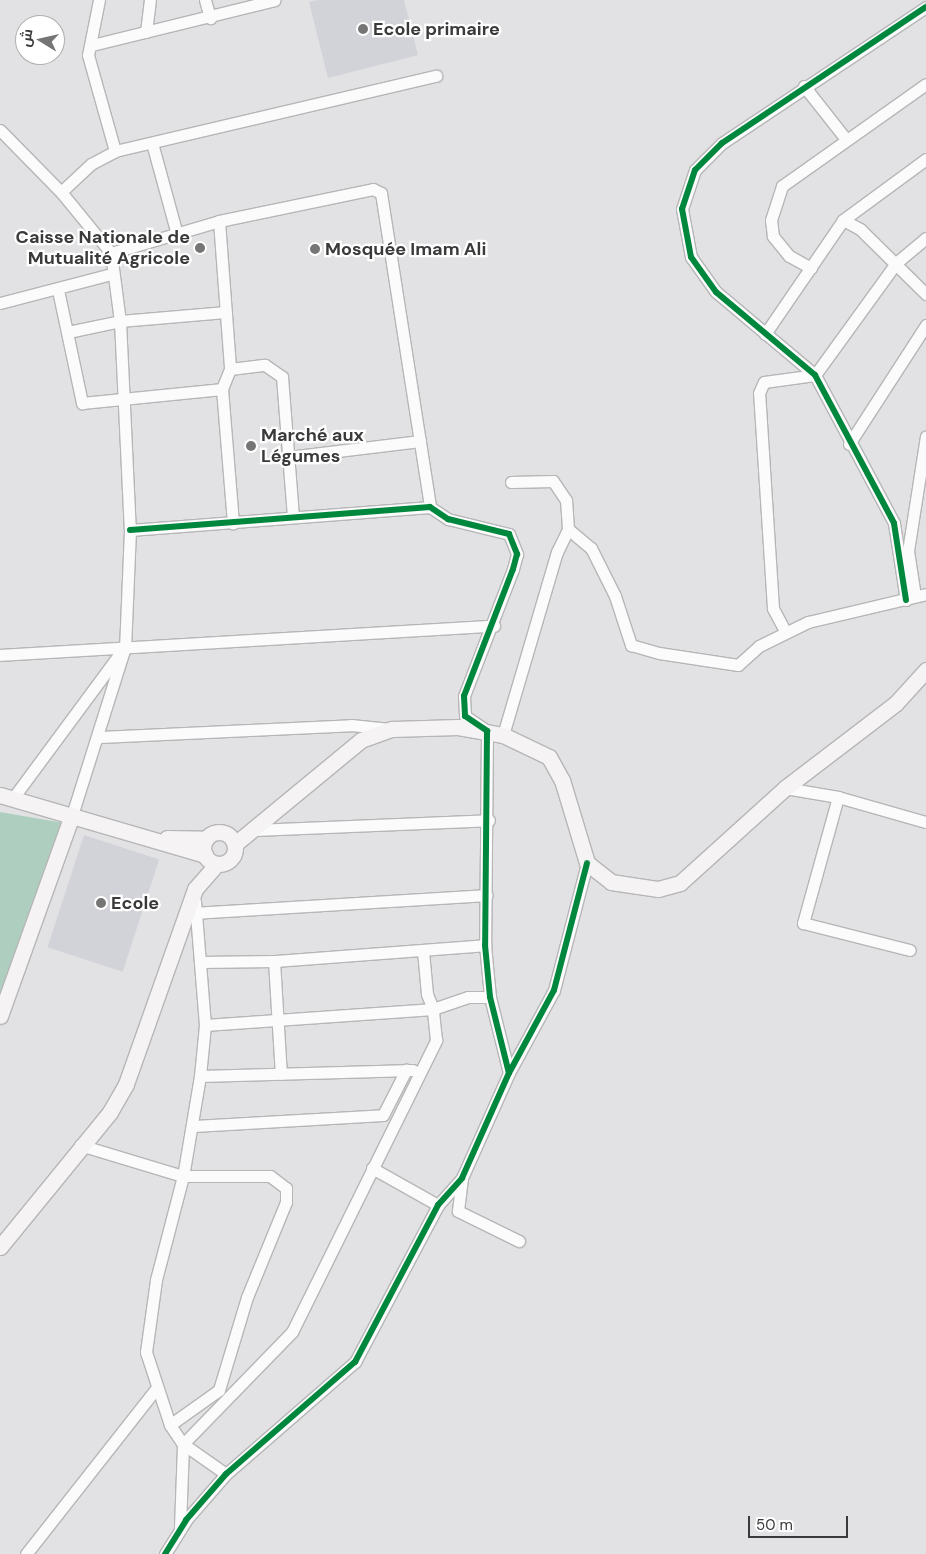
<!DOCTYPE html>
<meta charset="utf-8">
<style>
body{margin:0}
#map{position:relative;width:926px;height:1554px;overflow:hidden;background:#e2e2e4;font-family:"DM Sans",Cairo,sans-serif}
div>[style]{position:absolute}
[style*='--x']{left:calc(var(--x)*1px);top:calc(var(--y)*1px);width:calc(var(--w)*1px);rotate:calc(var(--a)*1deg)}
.built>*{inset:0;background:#d2d2d9;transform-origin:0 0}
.green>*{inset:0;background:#aecfc0}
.roads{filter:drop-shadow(1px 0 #b6b6b7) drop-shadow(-1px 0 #b6b6b7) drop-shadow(0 1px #b6b6b7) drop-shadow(0 -1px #b6b6b7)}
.street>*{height:11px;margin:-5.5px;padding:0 5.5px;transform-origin:5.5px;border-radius:5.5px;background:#fbfbfb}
.secondary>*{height:15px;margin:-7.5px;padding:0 7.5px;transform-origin:7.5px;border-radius:7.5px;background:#f6f3f4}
.secondary>.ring{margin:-7.5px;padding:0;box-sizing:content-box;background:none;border:15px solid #f6f3f4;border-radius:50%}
.cycleway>*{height:6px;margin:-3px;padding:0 3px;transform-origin:3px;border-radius:3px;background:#00873e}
.dots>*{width:14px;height:14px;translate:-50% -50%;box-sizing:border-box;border:2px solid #fff;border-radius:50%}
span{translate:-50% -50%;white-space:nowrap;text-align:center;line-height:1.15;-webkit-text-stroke:4.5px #fff;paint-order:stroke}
.poi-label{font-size:18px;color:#3a3a3b;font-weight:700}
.left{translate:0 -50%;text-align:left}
.right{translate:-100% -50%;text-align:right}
.north{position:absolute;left:15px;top:15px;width:50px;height:50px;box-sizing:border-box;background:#fff;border:1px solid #b0b0b1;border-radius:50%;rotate:279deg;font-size:14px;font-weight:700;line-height:20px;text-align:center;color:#3a3a3b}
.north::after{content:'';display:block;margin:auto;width:18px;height:22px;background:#757576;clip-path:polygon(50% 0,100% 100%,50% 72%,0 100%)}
.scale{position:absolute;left:748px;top:1516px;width:100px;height:22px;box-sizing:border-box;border:2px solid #3a3a3b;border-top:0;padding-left:6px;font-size:15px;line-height:18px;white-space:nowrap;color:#3a3a3b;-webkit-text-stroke:4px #fff;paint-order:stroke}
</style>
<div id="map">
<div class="built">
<i style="clip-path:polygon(318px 0,404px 0,418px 55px,328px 78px,309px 2px)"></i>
<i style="left:84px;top:835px;width:79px;height:118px;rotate:18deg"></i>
</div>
<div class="green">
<i style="clip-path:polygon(0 812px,64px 823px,0 1000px)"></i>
</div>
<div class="roads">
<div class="street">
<i style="--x:99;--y:0;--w:56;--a:101.3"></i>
<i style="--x:88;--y:55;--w:100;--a:74.3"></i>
<i style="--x:205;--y:0;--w:19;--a:74"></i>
<i style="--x:146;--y:32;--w:32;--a:-83"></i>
<i style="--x:92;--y:45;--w:188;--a:-13.8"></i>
<i style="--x:804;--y:86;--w:66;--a:51.7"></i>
<i style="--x:0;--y:130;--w:87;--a:45.5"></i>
<i style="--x:61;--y:192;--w:79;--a:50.7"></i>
<i style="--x:111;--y:253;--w:69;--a:82.5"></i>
<i style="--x:120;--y:321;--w:209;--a:87.3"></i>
<i style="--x:130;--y:530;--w:117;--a:92.4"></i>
<i style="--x:125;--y:647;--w:176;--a:107.5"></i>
<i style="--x:152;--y:143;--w:91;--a:74.7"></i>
<i style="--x:61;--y:192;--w:41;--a:-43"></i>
<i style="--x:91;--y:164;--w:27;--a:-28"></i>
<i style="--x:115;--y:151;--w:330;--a:-13.2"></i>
<i style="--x:843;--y:220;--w:19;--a:28"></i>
<i style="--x:860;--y:229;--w:93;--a:44.6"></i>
<i style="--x:219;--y:221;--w:148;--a:85.7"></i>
<i style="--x:230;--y:369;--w:22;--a:112"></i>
<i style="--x:222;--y:389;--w:135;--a:85.3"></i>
<i style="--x:111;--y:253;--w:113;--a:-16.5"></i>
<i style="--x:219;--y:221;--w:157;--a:-11.7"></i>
<i style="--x:373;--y:189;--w:9;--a:27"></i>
<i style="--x:381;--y:193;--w:318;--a:81.1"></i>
<i style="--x:811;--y:268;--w:25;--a:-151"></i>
<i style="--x:789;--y:256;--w:26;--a:-129"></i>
<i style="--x:773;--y:236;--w:16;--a:-97"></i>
<i style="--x:771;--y:220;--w:36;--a:-72"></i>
<i style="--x:782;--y:186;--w:176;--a:-35.3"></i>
<i style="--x:58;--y:290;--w:116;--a:78"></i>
<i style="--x:82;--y:403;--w:141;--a:-5.7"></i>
<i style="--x:0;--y:303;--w:115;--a:-14.6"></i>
<i style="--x:68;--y:332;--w:53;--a:-11.9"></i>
<i style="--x:120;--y:321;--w:106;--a:-4.9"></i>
<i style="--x:765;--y:334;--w:138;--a:-55.6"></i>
<i style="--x:843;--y:220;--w:103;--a:-36.3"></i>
<i style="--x:230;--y:369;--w:35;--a:-7"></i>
<i style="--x:265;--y:365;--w:21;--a:35"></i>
<i style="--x:282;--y:377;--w:140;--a:85.5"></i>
<i style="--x:849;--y:444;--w:142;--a:-57.1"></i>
<i style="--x:288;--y:457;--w:133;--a:-6.9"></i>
<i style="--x:511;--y:482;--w:42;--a:-1.4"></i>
<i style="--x:553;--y:481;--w:23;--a:56"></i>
<i style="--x:566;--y:500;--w:29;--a:86"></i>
<i style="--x:130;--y:530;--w:301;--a:-4.4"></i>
<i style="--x:430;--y:507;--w:22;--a:34"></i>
<i style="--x:448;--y:519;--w:63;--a:13.8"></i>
<i style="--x:509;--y:534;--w:22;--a:68"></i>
<i style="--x:517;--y:554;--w:16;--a:105"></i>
<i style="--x:513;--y:569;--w:136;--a:111.1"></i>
<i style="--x:464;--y:696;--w:20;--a:87"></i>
<i style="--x:465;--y:716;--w:27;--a:34"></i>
<i style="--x:487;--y:731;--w:214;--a:90.5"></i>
<i style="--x:485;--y:945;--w:52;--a:84.5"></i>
<i style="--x:490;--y:997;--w:78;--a:76"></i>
<i style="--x:915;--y:596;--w:46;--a:-98.8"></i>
<i style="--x:908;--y:551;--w:116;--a:-81.1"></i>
<i style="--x:906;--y:600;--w:78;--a:-98.9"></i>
<i style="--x:894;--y:523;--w:168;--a:-118.1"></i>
<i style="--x:815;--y:375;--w:129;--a:-140"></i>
<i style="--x:716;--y:292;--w:43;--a:-125.5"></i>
<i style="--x:691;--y:257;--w:49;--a:-100.6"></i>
<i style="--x:682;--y:209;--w:41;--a:-71.6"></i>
<i style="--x:695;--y:170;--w:38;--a:-45"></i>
<i style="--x:722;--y:143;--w:245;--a:-33.7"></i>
<i style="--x:785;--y:631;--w:26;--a:-118"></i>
<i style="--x:773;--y:608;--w:215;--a:-93.7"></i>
<i style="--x:759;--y:393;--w:12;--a:-66"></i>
<i style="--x:764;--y:382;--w:51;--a:-7.8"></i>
<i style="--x:815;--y:375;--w:138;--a:-54.1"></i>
<i style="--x:896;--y:263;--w:39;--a:-40"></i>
<i style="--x:0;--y:655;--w:495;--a:-3.4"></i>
<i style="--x:503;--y:735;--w:191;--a:-73.6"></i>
<i style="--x:557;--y:552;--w:25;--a:-64"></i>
<i style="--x:568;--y:529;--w:30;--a:40"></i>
<i style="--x:591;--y:548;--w:54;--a:63.4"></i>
<i style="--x:615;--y:596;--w:52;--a:71.9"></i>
<i style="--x:631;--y:645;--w:29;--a:16"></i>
<i style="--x:659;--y:653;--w:80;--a:8.6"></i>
<i style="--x:738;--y:665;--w:28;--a:-42"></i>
<i style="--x:759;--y:646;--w:55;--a:-26.1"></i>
<i style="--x:808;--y:622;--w:121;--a:-13.3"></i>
<i style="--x:100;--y:737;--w:251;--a:-2.7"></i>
<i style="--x:351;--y:725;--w:39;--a:6"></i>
<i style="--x:785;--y:788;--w:54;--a:9.6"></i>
<i style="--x:838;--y:797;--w:91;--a:15.9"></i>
<i style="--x:838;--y:797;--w:131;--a:105.5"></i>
<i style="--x:803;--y:923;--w:110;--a:14.2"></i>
<i style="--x:13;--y:798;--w:182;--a:-53.5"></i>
<i style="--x:254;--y:830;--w:235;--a:-2.4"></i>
<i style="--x:195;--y:901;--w:124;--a:85.4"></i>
<i style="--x:205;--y:1025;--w:51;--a:95.6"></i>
<i style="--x:200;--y:1076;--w:101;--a:99.6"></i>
<i style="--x:183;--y:1176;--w:107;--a:104.6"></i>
<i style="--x:156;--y:1280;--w:73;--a:97.9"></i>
<i style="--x:146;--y:1352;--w:77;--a:71.8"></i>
<i style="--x:170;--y:1425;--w:23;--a:56"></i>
<i style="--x:183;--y:1444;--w:52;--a:34.9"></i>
<i style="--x:194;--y:913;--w:293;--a:-3.5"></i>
<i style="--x:274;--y:961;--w:113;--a:86.5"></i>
<i style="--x:200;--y:962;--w:74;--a:-0.8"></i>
<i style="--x:274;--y:961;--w:212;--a:-4.3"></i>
<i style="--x:205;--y:1025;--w:229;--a:-4"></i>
<i style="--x:433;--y:1009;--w:16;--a:-112"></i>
<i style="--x:427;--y:994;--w:43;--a:-95.3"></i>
<i style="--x:200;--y:1076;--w:213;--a:-1.6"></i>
<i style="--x:194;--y:1126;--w:189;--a:-3.3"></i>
<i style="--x:383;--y:1115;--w:51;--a:-62.9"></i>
<i style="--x:80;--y:1145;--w:108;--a:16.8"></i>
<i style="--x:183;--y:1176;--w:87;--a:0"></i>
<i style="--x:270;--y:1176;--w:20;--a:37"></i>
<i style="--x:286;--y:1188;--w:14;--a:90"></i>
<i style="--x:286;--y:1202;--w:103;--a:112.3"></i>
<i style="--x:247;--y:1297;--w:97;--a:106.8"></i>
<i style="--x:219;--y:1390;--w:60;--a:144.5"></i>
<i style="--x:372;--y:1168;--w:76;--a:29.3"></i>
<i style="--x:462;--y:1178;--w:33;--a:97"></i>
<i style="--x:458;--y:1211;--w:68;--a:26.2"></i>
<i style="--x:180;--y:1527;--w:83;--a:-87.9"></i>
<i style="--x:183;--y:1444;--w:156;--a:-45.8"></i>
<i style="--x:292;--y:1332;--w:326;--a:-63.7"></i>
<i style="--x:436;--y:1040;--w:31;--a:-96"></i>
<i style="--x:433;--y:1009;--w:37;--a:-19"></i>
<i style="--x:468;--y:997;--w:22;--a:0"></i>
<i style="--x:26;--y:1554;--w:210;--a:-51.8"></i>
<i style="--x:165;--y:1554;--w:40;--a:-58"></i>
<i style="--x:186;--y:1520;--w:61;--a:-49"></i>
<i style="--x:226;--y:1474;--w:171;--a:-41"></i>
<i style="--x:355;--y:1362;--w:178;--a:-62.1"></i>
<i style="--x:438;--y:1205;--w:36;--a:-48"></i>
<i style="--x:462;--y:1178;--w:115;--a:-65.9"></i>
<i style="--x:509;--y:1073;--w:94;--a:-61.5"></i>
<i style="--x:554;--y:990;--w:131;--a:-75.4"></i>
</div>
<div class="secondary">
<i style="--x:0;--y:795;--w:214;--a:16.3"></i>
<i class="ring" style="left:203px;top:832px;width:17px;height:17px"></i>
<i style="--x:167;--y:838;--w:39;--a:1"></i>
<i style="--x:235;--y:844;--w:163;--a:-39.5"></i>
<i style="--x:361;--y:740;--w:33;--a:-20"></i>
<i style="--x:392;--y:729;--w:66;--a:-1.7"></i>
<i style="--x:458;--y:727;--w:46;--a:10.1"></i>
<i style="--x:503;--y:735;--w:51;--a:25.6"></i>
<i style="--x:549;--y:757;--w:26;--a:61"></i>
<i style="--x:562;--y:780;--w:87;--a:73.2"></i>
<i style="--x:587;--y:863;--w:31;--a:38"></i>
<i style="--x:611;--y:882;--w:48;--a:8.5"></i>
<i style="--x:658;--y:889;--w:23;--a:-15"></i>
<i style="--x:680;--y:883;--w:142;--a:-42.1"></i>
<i style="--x:785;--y:788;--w:140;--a:-37.4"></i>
<i style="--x:896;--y:703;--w:45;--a:-47.7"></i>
<i style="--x:0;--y:1016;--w:214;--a:-70.3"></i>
<i style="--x:0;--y:1247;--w:174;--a:-50.8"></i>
<i style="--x:110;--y:1112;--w:32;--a:-60"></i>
<i style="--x:126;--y:1084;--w:207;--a:-70.5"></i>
<i style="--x:195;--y:889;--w:33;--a:-49"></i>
</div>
</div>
<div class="cycleway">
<i style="--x:130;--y:530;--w:301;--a:-4.4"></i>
<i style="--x:430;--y:507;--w:22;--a:34"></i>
<i style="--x:448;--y:519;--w:63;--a:13.8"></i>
<i style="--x:509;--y:534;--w:22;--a:68"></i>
<i style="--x:517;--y:554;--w:16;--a:105"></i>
<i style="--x:513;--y:569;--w:136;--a:111.1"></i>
<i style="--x:464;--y:696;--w:20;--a:87"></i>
<i style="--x:465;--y:716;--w:27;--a:34"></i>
<i style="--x:487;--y:731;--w:214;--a:90.5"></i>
<i style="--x:485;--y:945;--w:52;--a:84.5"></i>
<i style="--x:490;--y:997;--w:78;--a:76"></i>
<i style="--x:906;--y:600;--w:78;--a:-98.9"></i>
<i style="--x:894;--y:523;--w:168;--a:-118.1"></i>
<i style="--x:815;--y:375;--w:129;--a:-140"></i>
<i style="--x:716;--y:292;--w:43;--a:-125.5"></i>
<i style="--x:691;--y:257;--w:49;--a:-100.6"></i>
<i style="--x:682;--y:209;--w:41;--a:-71.6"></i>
<i style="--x:695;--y:170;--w:38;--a:-45"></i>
<i style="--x:722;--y:143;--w:245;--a:-33.7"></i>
<i style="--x:165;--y:1554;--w:40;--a:-58"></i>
<i style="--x:186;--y:1520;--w:61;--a:-49"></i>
<i style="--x:226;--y:1474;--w:171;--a:-41"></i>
<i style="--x:355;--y:1362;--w:178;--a:-62.1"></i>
<i style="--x:438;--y:1205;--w:36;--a:-48"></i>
<i style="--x:462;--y:1178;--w:115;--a:-65.9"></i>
<i style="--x:509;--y:1073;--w:94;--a:-61.5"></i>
<i style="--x:554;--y:990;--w:131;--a:-75.4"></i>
</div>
<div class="dots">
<i style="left:363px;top:29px;background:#757576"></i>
<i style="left:200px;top:248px;background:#757576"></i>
<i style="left:315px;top:249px;background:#757576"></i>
<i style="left:251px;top:446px;background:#757576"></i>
<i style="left:101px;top:903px;background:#757576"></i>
</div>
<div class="poi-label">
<span class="left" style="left:373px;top:29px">Ecole primaire</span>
<span class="right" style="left:190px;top:248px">Caisse Nationale de<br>Mutualité Agricole</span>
<span class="left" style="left:325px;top:249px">Mosquée Imam Ali</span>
<span class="left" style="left:261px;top:446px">Marché aux<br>Légumes</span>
<span class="left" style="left:111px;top:903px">Ecole</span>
</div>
<div class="north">ش</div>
<div class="scale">50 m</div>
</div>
